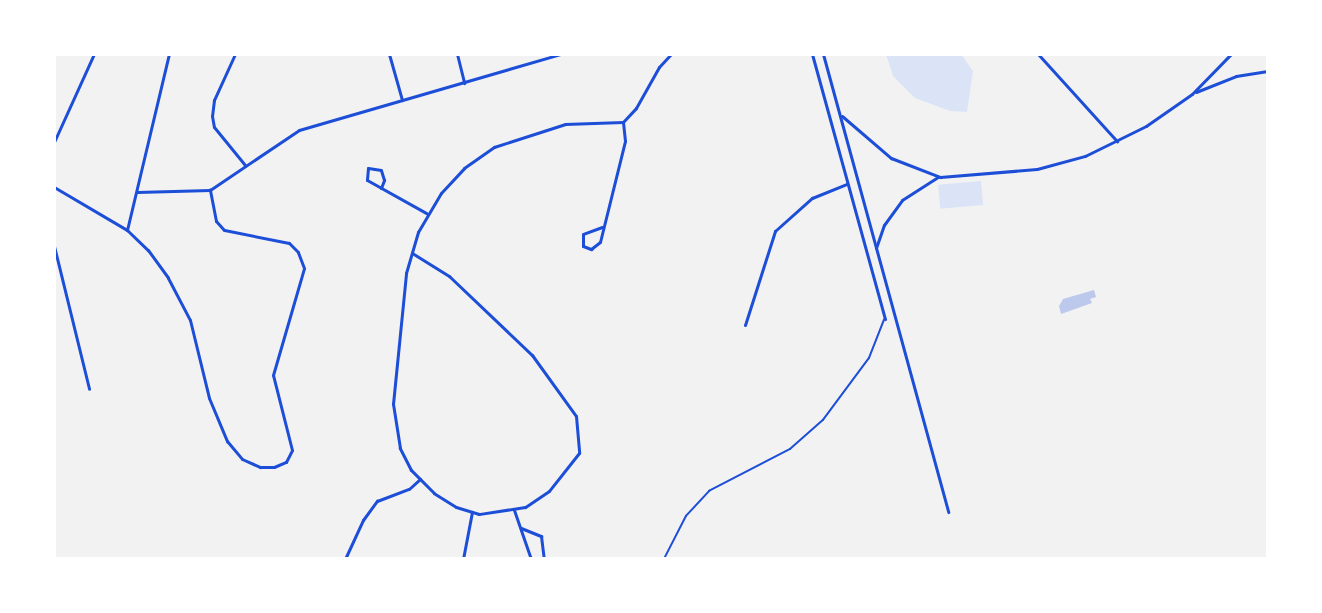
<!DOCTYPE html>
<style>
body{margin:0}
#map{position:relative;width:1322px;height:613px;overflow:hidden;background:#f2f2f2;font-family:"Work Sans",sans-serif}
div>[style]{position:absolute}
[style*='--x']{left:calc(var(--x)*1px);top:calc(var(--y)*1px);width:calc(var(--w)*1px);rotate:calc(var(--a)*1deg)}
.green>*{inset:0;background:#dbe4f7;transform-origin:0 0}
.building>*{inset:0;background:#bdc9ec}
.service>*{height:1.5px;margin:-0.75px;padding:0 0.75px;transform-origin:0.75px;border-radius:0.75px;background:#1d4ed8}
.minor>*{height:3px;margin:-1.5px;padding:0 1.5px;transform-origin:1.5px;border-radius:1.5px;background:#1d4ed8}
span{translate:-50% -50%;white-space:nowrap;text-align:center;line-height:1.15;-webkit-text-stroke:5px #fff;paint-order:stroke}
.frame{position:absolute;inset:0;border:56px solid #fff;pointer-events:none}
</style>
<div id="map">
<div class="green">
<i style="clip-path:polygon(886px 54px,961px 54px,973px 71px,967px 112px,950px 111px,915px 98px,893px 76px)"></i>
<i style="left:981px;top:181px;width:24px;height:43px;rotate:85deg"></i>
</div>
<div class="building">
<i style="clip-path:polygon(1094px 290px,1096px 297px,1090px 299px,1092px 303px,1061px 314px,1059px 306px,1063px 299px)"></i>
</div>
<div class="service">
<i style="--x:664;--y:559;--w:48;--a:-62.9"></i>
<i style="--x:686;--y:516;--w:34;--a:-47"></i>
<i style="--x:709;--y:491;--w:91;--a:-27.4"></i>
<i style="--x:790;--y:449;--w:44;--a:-41.3"></i>
<i style="--x:823;--y:420;--w:77;--a:-53.4"></i>
<i style="--x:869;--y:358;--w:41;--a:-68.5"></i>
</div>
<div class="minor">
<i style="--x:235;--y:54;--w:51;--a:114.5"></i>
<i style="--x:214;--y:100;--w:16;--a:97"></i>
<i style="--x:212;--y:116;--w:11;--a:80"></i>
<i style="--x:214;--y:127;--w:49;--a:50.8"></i>
<i style="--x:389;--y:54;--w:48;--a:74.2"></i>
<i style="--x:457;--y:54;--w:30;--a:76"></i>
<i style="--x:812;--y:54;--w:275;--a:74.6"></i>
<i style="--x:823;--y:54;--w:475;--a:74.7"></i>
<i style="--x:1038;--y:54;--w:118;--a:47.8"></i>
<i style="--x:1196;--y:92;--w:43;--a:-21.8"></i>
<i style="--x:1236;--y:76;--w:32;--a:-9"></i>
<i style="--x:842;--y:116;--w:65;--a:40.6"></i>
<i style="--x:891;--y:158;--w:53;--a:21.2"></i>
<i style="--x:940;--y:177;--w:97;--a:-4.7"></i>
<i style="--x:1037;--y:169;--w:50;--a:-15.2"></i>
<i style="--x:1085;--y:156;--w:68;--a:-26.2"></i>
<i style="--x:1146;--y:126;--w:56;--a:-34.8"></i>
<i style="--x:1192;--y:94;--w:56;--a:-45.7"></i>
<i style="--x:54;--y:142;--w:97;--a:-65.6"></i>
<i style="--x:54;--y:187;--w:85;--a:30.5"></i>
<i style="--x:127;--y:230;--w:29;--a:44"></i>
<i style="--x:148;--y:250;--w:34;--a:54"></i>
<i style="--x:168;--y:278;--w:47;--a:62.4"></i>
<i style="--x:190;--y:320;--w:80;--a:76.3"></i>
<i style="--x:209;--y:398;--w:47;--a:67.3"></i>
<i style="--x:227;--y:441;--w:23;--a:50"></i>
<i style="--x:242;--y:459;--w:20;--a:24"></i>
<i style="--x:260;--y:467;--w:14;--a:0"></i>
<i style="--x:274;--y:467;--w:13;--a:-23"></i>
<i style="--x:286;--y:462;--w:13;--a:-63"></i>
<i style="--x:292;--y:450;--w:77;--a:-104.2"></i>
<i style="--x:273;--y:375;--w:111;--a:-73.8"></i>
<i style="--x:304;--y:268;--w:17;--a:-111"></i>
<i style="--x:298;--y:252;--w:13;--a:-135"></i>
<i style="--x:289;--y:243;--w:66;--a:-168.7"></i>
<i style="--x:224;--y:230;--w:12;--a:-132"></i>
<i style="--x:216;--y:221;--w:32;--a:-101"></i>
<i style="--x:381;--y:188;--w:9;--a:-69"></i>
<i style="--x:384;--y:180;--w:10;--a:-107"></i>
<i style="--x:381;--y:170;--w:13;--a:-171"></i>
<i style="--x:368;--y:168;--w:12;--a:95"></i>
<i style="--x:367;--y:180;--w:68;--a:29.2"></i>
<i style="--x:137;--y:192;--w:73;--a:-1.6"></i>
<i style="--x:210;--y:190;--w:107;--a:-34"></i>
<i style="--x:299;--y:130;--w:272;--a:-16.2"></i>
<i style="--x:602;--y:227;--w:20;--a:160"></i>
<i style="--x:583;--y:234;--w:12;--a:90"></i>
<i style="--x:583;--y:246;--w:9;--a:21"></i>
<i style="--x:591;--y:249;--w:11;--a:-38"></i>
<i style="--x:600;--y:242;--w:104;--a:-76.1"></i>
<i style="--x:625;--y:141;--w:19;--a:-96"></i>
<i style="--x:127;--y:230;--w:181;--a:-76.6"></i>
<i style="--x:54;--y:246;--w:147;--a:76.2"></i>
<i style="--x:876;--y:248;--w:24;--a:-71"></i>
<i style="--x:884;--y:225;--w:31;--a:-54"></i>
<i style="--x:902;--y:200;--w:43;--a:-32.6"></i>
<i style="--x:412;--y:253;--w:44;--a:31.9"></i>
<i style="--x:449;--y:276;--w:115;--a:43.6"></i>
<i style="--x:532;--y:355;--w:75;--a:54.2"></i>
<i style="--x:576;--y:416;--w:37;--a:85"></i>
<i style="--x:579;--y:453;--w:48;--a:128.3"></i>
<i style="--x:549;--y:491;--w:29;--a:146"></i>
<i style="--x:525;--y:507;--w:47;--a:171.3"></i>
<i style="--x:479;--y:514;--w:24;--a:-163"></i>
<i style="--x:456;--y:507;--w:26;--a:-148"></i>
<i style="--x:434;--y:493;--w:33;--a:-135"></i>
<i style="--x:411;--y:470;--w:25;--a:-117"></i>
<i style="--x:400;--y:448;--w:45;--a:-99"></i>
<i style="--x:393;--y:404;--w:132;--a:-84.3"></i>
<i style="--x:406;--y:273;--w:43;--a:-73.7"></i>
<i style="--x:418;--y:232;--w:45;--a:-59.5"></i>
<i style="--x:441;--y:193;--w:34;--a:-47"></i>
<i style="--x:464;--y:168;--w:37;--a:-35"></i>
<i style="--x:494;--y:147;--w:75;--a:-17.9"></i>
<i style="--x:565;--y:124;--w:58;--a:-2"></i>
<i style="--x:623;--y:122;--w:19;--a:-47"></i>
<i style="--x:636;--y:108;--w:47;--a:-60.7"></i>
<i style="--x:659;--y:67;--w:18;--a:-47"></i>
<i style="--x:745;--y:325;--w:99;--a:-72.3"></i>
<i style="--x:775;--y:231;--w:50;--a:-41.7"></i>
<i style="--x:812;--y:198;--w:37;--a:-22"></i>
<i style="--x:514;--y:510;--w:52;--a:70.9"></i>
<i style="--x:521;--y:528;--w:22;--a:22"></i>
<i style="--x:541;--y:536;--w:23;--a:83"></i>
<i style="--x:345;--y:559;--w:43;--a:-65.2"></i>
<i style="--x:363;--y:520;--w:24;--a:-54"></i>
<i style="--x:377;--y:501;--w:34;--a:-21"></i>
<i style="--x:409;--y:489;--w:15;--a:-42"></i>
<i style="--x:463;--y:559;--w:48;--a:-79.2"></i>
</div>
<div class="frame"></div>
</div>
